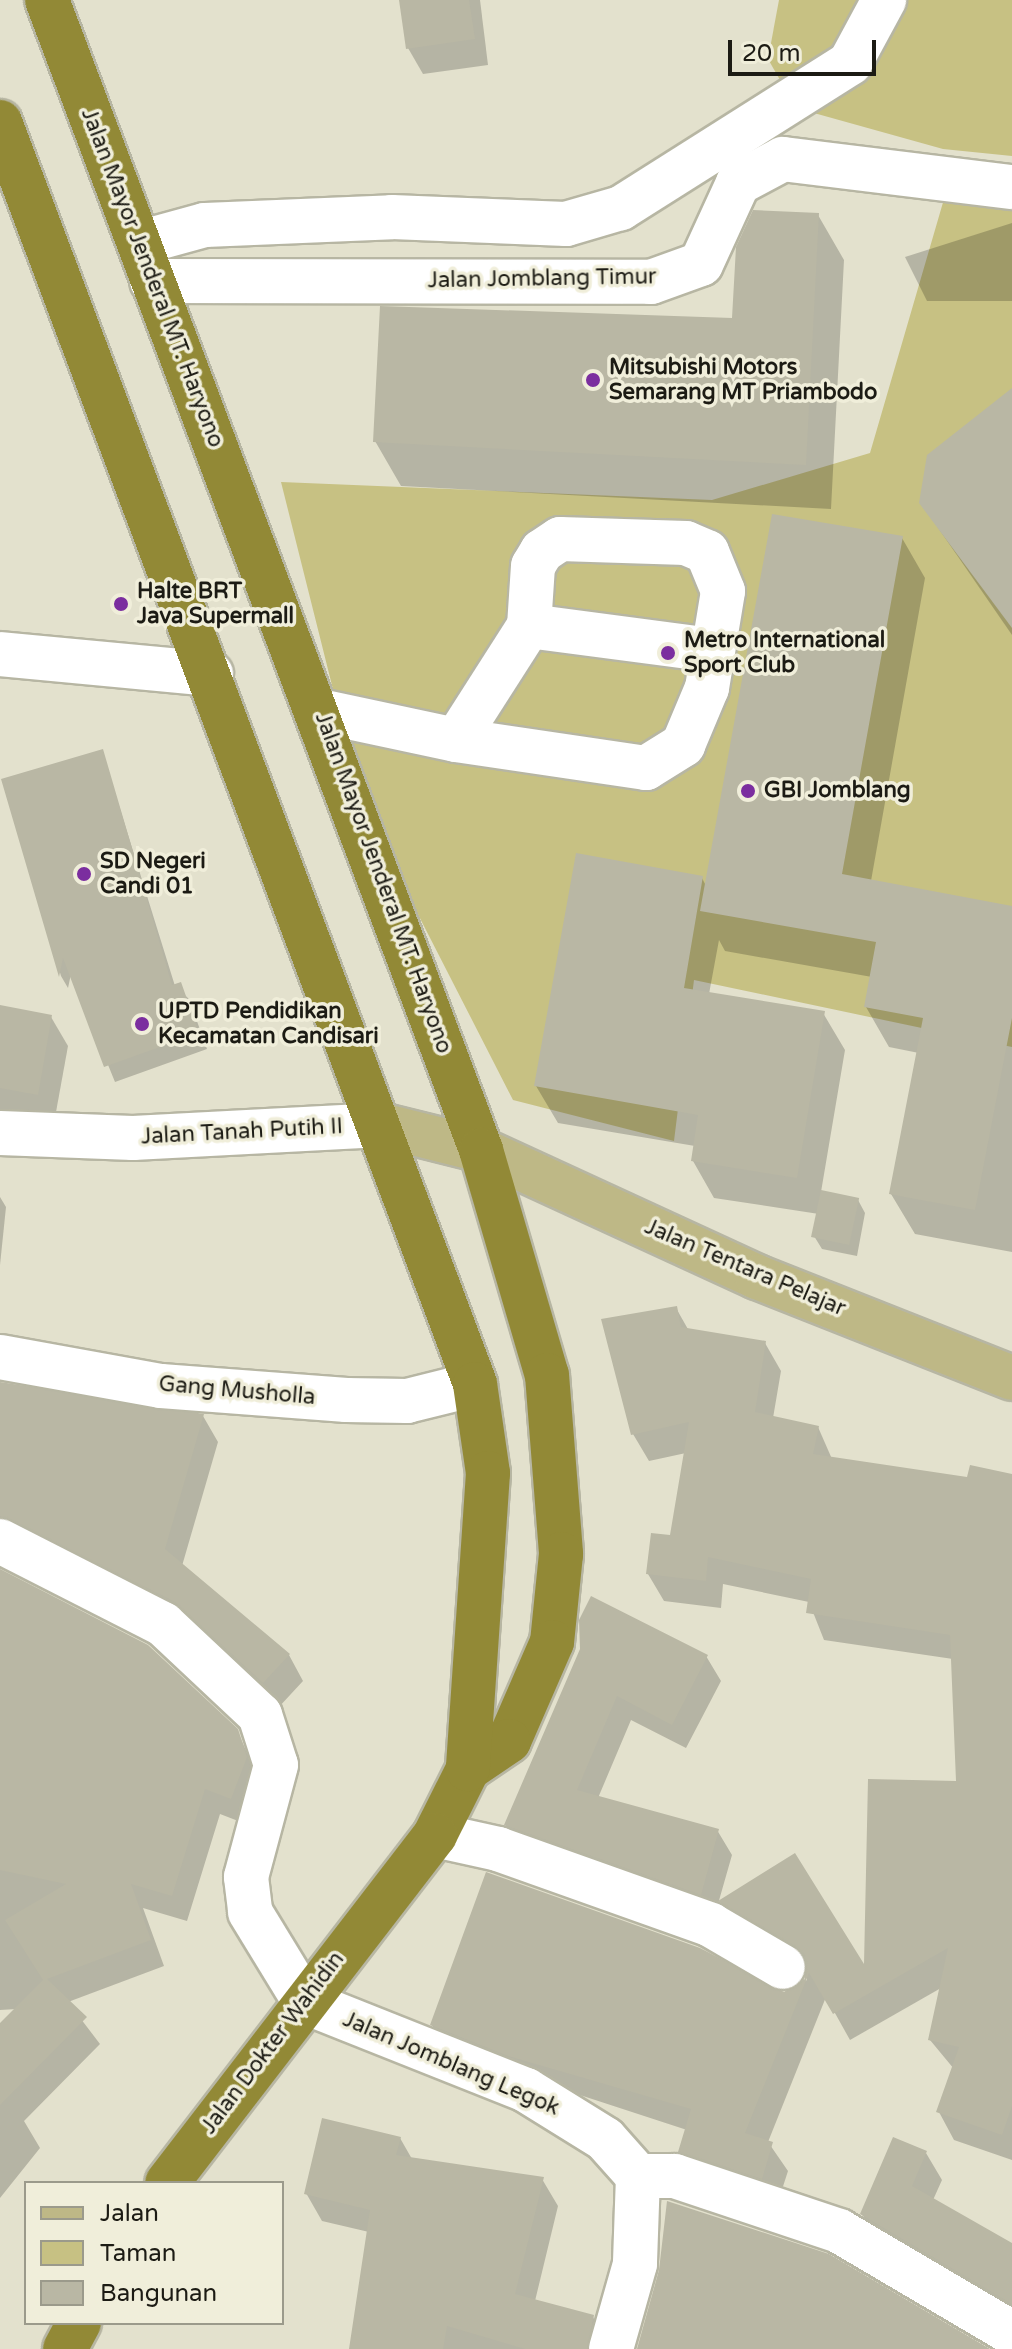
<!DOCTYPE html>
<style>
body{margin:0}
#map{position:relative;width:1012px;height:2349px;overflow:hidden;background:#e3e1cd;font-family:"Varela Round",sans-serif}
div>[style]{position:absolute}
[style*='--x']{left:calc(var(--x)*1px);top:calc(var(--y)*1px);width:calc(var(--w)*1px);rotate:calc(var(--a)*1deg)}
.green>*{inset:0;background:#c7c183}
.shadow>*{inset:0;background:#0003}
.building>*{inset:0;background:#b9b7a4;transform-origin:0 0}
.roads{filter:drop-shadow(2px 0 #b7b6a3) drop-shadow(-2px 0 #b7b6a3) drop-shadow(0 2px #b7b6a3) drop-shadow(0 -2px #b7b6a3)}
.minor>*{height:44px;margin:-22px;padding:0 22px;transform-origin:22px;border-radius:22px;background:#fff}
.major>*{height:44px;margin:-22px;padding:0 22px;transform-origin:22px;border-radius:22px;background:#beb886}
.highway>*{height:44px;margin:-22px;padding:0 22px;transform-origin:22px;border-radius:22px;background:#928936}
.dots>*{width:22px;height:22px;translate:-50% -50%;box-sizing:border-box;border:4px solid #f0eeda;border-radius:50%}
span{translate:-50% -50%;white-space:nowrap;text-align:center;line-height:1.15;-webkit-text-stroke:7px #f0eeda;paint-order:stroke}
.street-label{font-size:22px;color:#1c1b14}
.poi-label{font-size:22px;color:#1c1b14;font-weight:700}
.left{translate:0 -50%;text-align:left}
.legend{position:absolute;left:24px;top:2181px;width:260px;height:144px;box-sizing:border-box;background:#f0eeda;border:2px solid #9b9a8b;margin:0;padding:10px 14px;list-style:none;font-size:24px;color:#1c1b14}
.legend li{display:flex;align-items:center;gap:16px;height:40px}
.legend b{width:40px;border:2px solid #9b9a8b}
.scale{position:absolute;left:728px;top:40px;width:148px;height:36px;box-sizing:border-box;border:4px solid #1c1b14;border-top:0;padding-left:10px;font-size:24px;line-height:28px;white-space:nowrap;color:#1c1b14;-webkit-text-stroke:6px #f0eeda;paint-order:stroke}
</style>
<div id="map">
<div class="green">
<i style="clip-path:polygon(779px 0,1012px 0,1012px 156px,943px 149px,796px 108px,768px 59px)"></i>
<i style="clip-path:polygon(944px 199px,1012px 206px,1012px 1047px,694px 980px,674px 1141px,513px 1100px,362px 805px,281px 482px,712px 500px,870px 453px)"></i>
</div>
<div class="shadow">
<i style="clip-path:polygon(401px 0,480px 0,488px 65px,423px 74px,408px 48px)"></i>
<i style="clip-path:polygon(818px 215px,844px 260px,831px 509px,401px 486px,375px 441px,734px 321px)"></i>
<i style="clip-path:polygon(1012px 223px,1012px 301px,927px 301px,905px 257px)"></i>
<i style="clip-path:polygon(1012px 410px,1012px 635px,921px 503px)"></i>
<i style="clip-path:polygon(902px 538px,925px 578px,871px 881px,1012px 908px,1012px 1252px,915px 1234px,891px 1194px,919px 1053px,889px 1047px,866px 1007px,872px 977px,725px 951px,719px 940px,709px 994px,823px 1013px,845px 1050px,821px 1192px,858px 1200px,865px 1213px,857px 1256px,822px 1249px,814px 1236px,819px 1214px,714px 1198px,693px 1161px,695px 1146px,558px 1123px,536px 1086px,702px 878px,706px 886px)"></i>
<i style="clip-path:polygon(102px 751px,175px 986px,189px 999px,207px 1049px,115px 1082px,71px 974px,68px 988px,61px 976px,4px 780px)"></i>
<i style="clip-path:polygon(0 1007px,51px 1017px,68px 1046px,54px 1123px,0 1113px)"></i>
<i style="clip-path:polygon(0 1197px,6px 1207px,0 1265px)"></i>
<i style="clip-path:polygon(676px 1308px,689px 1331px,765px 1343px,781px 1371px,773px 1418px,818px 1427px,832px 1459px,969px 1479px,1012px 1476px,1012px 2160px,954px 2140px,939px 2112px,954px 2069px,930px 2040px,941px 1988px,850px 2040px,826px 1997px,768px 2142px,788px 2171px,777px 2205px,696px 2179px,681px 2151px,687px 2130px,448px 2052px,432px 2025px,784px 1994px,807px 1980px,807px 1972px,736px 1928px,721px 1902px,866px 1971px,958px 1783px,953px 1659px,824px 1640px,809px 1602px,723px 1584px,721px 1608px,664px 1601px,648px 1574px,671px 1537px,686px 1453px,649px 1461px,633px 1434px)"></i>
<i style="clip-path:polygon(0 1384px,203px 1416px,218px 1442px,182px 1566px,289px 1655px,303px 1681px,278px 1708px,0 1550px)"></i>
<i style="clip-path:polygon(0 1571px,237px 1730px,261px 1785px,246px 1824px,220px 1814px,187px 1921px,143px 1908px,164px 1966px,68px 2002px,100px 2044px,24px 2121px,40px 2148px,0 2198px,0 2026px,17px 2009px,0 2010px)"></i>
<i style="clip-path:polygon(582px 1649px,706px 1656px,721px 1681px,686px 1748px,631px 1720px,598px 1798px,717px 1830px,732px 1855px,714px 1918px,521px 1850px,506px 1825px)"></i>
<i style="clip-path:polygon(400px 2138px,412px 2159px,542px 2179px,558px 2206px,535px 2301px,593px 2317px,608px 2349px,352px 2349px,369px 2232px,322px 2221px,306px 2193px)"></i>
<i style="clip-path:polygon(926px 2153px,942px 2180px,933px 2200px,1012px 2244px,1012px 2321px,878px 2242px,862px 2214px)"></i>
</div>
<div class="building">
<i style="clip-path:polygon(399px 0,469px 0,475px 39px,406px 49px)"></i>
<i style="clip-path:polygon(753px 210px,819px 213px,806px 465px,373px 442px,380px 306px,732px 318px,736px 247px)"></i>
<i style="clip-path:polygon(1012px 388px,1012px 628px,919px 503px,927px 455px)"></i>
<i style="clip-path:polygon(772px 514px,903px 536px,842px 874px,1012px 906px,1012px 1018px,975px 1210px,889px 1194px,923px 1018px,864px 1007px,876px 942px,700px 911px)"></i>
<i style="clip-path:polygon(103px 749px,172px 985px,181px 982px,199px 1033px,104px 1067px,63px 958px,59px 977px,1px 779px)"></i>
<i style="clip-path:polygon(576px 853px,703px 876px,684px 988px,825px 1011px,797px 1178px,691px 1161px,698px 1115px,534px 1086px)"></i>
<i style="clip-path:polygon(0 1005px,52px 1015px,38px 1095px,0 1088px)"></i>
<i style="left:821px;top:1190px;width:39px;height:48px;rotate:12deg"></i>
<i style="clip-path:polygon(677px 1306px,681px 1327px,766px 1341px,755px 1412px,819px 1426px,813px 1454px,967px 1477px,970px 1465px,1012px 1474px,1012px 2106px,1002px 2135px,936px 2112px,959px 2047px,928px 2040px,948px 1948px,833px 2014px,809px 1973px,745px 2133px,773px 2142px,762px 2179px,678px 2152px,691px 2109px,508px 2056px,430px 2025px,486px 1872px,700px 1948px,784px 1992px,805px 1979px,804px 1954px,718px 1901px,795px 1853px,864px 1964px,868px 1779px,956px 1781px,950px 1635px,806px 1613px,811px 1579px,708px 1557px,706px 1581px,646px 1574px,651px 1533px,670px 1535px,689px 1422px,631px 1435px,601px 1319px)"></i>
<i style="clip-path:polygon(0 1382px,204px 1414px,165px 1549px,290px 1654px,263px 1683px,175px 1602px,0 1516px)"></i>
<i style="clip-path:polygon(0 1569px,148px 1645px,238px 1729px,247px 1757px,231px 1799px,205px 1789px,172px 1896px,131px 1884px,151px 1940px,47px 1979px,87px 2017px,0 2105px,0 2023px,43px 1980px,5px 1920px,66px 1884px,0 1870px)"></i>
<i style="clip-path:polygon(591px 1596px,708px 1655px,672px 1725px,617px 1696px,577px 1790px,719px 1829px,701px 1895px,504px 1825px,580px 1649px,579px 1620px)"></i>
<i style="clip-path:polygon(322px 2118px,401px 2137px,396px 2155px,544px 2177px,515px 2294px,594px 2315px,587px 2349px,525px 2349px,447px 2326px,443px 2349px,349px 2349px,370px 2210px,304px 2194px)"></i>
<i style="clip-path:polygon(893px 2137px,927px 2151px,912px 2186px,1012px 2243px,1012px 2304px,860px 2214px)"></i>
<i style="clip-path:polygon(667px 2201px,829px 2254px,990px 2349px,637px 2349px,659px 2270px)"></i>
</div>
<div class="roads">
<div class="minor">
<i style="--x:139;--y:243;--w:68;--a:-15.3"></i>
<i style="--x:205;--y:225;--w:187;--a:-2.4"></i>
<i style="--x:392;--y:217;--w:174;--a:2.3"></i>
<i style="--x:566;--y:224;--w:57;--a:-16.2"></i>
<i style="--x:621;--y:208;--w:271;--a:-32.3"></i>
<i style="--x:850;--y:63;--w:72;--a:-61.6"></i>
<i style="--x:152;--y:281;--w:499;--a:0.1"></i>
<i style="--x:651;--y:282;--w:53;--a:-19.8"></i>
<i style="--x:701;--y:264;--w:89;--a:-65.4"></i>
<i style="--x:738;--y:183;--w:51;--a:-28.1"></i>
<i style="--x:783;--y:159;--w:231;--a:7"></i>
<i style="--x:529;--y:626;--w:185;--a:7.5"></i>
<i style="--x:0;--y:654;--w:212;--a:5.4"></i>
<i style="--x:320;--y:711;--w:139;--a:12"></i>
<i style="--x:456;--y:740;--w:192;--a:8.4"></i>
<i style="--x:646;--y:768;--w:44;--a:-31.9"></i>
<i style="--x:683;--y:745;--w:62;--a:-67.2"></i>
<i style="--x:707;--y:688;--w:98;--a:-80.6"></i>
<i style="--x:723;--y:591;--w:42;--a:-112.3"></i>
<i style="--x:707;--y:552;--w:23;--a:-157"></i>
<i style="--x:686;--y:543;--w:126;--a:-178.2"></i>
<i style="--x:560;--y:539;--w:22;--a:146"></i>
<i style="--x:542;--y:551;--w:17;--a:121"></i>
<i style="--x:533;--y:566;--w:60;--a:93.8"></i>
<i style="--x:529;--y:626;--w:135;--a:122.6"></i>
<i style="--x:0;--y:1133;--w:133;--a:2.2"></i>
<i style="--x:133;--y:1138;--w:248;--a:-3"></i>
<i style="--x:0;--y:1357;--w:164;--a:10.2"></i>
<i style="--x:161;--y:1386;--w:186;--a:4.3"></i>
<i style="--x:346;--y:1400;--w:61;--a:0.9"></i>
<i style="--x:407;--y:1401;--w:70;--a:-14"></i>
<i style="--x:0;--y:1541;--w:183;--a:27"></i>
<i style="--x:163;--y:1624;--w:133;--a:43.2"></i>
<i style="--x:260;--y:1715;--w:52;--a:72.3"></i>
<i style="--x:276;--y:1765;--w:116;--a:105"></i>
<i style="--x:246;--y:1877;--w:35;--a:83"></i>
<i style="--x:250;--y:1912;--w:105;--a:58.6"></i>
<i style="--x:305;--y:2002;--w:238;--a:21.7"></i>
<i style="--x:526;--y:2090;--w:93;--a:31.8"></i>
<i style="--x:605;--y:2139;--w:50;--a:48.3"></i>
<i style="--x:638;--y:2176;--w:88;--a:92"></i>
<i style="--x:635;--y:2264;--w:88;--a:105.8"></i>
<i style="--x:435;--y:1835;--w:65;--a:12.5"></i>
<i style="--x:498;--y:1849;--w:226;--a:19.6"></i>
<i style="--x:711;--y:1925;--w:83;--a:30.3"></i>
<i style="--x:638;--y:2176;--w:37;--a:0"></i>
<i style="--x:675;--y:2176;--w:173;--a:18.5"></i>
<i style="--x:839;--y:2231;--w:201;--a:30.5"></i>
</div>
<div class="major">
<i style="--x:381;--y:1125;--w:103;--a:14"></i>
<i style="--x:481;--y:1150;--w:304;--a:24.7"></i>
<i style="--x:757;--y:1277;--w:274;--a:21.6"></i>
</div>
<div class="highway">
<i style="--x:47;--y:0;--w:1229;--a:69.32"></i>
<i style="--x:481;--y:1150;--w:234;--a:73.7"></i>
<i style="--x:547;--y:1375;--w:180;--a:85.5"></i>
<i style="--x:561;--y:1554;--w:88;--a:95.8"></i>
<i style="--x:552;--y:1642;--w:108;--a:113.5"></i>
<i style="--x:509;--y:1741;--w:50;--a:145.7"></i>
<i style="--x:468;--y:1769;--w:74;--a:116.6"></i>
<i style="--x:435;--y:1835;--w:439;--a:127.6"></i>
<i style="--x:0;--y:122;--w:1348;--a:69.37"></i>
<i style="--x:475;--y:1384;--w:90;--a:81.7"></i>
<i style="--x:488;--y:1473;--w:297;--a:93.9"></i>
<i style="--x:65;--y:2349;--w:30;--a:-62"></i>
</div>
</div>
<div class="dots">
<i style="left:593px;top:380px;background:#7b2e9f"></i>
<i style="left:121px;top:604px;background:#7b2e9f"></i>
<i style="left:668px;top:653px;background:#7b2e9f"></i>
<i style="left:748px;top:791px;background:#7b2e9f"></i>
<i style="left:84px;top:874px;background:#7b2e9f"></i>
<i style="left:142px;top:1024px;background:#7b2e9f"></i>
</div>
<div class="street-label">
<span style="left:152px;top:278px;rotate:69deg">Jalan Mayor Jenderal MT. Haryono</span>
<span style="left:542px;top:279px;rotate:-1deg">Jalan Jomblang Timur</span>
<span style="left:383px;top:883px;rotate:70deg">Jalan Mayor Jenderal MT. Haryono</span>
<span style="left:242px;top:1132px;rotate:-3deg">Jalan Tanah Putih II</span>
<span style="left:745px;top:1268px;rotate:23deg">Jalan Tentara Pelajar</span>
<span style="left:237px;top:1391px;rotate:5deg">Gang Musholla</span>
<span style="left:273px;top:2043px;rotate:-53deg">Jalan Dokter Wahidin</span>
<span style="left:451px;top:2064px;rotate:23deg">Jalan Jomblang Legok</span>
</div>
<div class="poi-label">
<span class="left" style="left:609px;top:380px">Mitsubishi Motors<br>Semarang MT Priambodo</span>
<span class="left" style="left:137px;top:604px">Halte BRT<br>Java Supermall</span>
<span class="left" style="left:684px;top:653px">Metro International<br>Sport Club</span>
<span class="left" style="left:764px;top:791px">GBI Jomblang</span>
<span class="left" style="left:100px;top:874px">SD Negeri<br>Candi 01</span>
<span class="left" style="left:158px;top:1024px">UPTD Pendidikan<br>Kecamatan Candisari</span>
</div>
<ul class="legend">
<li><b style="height:10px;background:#beb886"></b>Jalan</li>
<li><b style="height:22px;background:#c7c183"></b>Taman</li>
<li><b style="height:22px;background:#b9b7a4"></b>Bangunan</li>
</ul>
<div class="scale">20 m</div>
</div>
